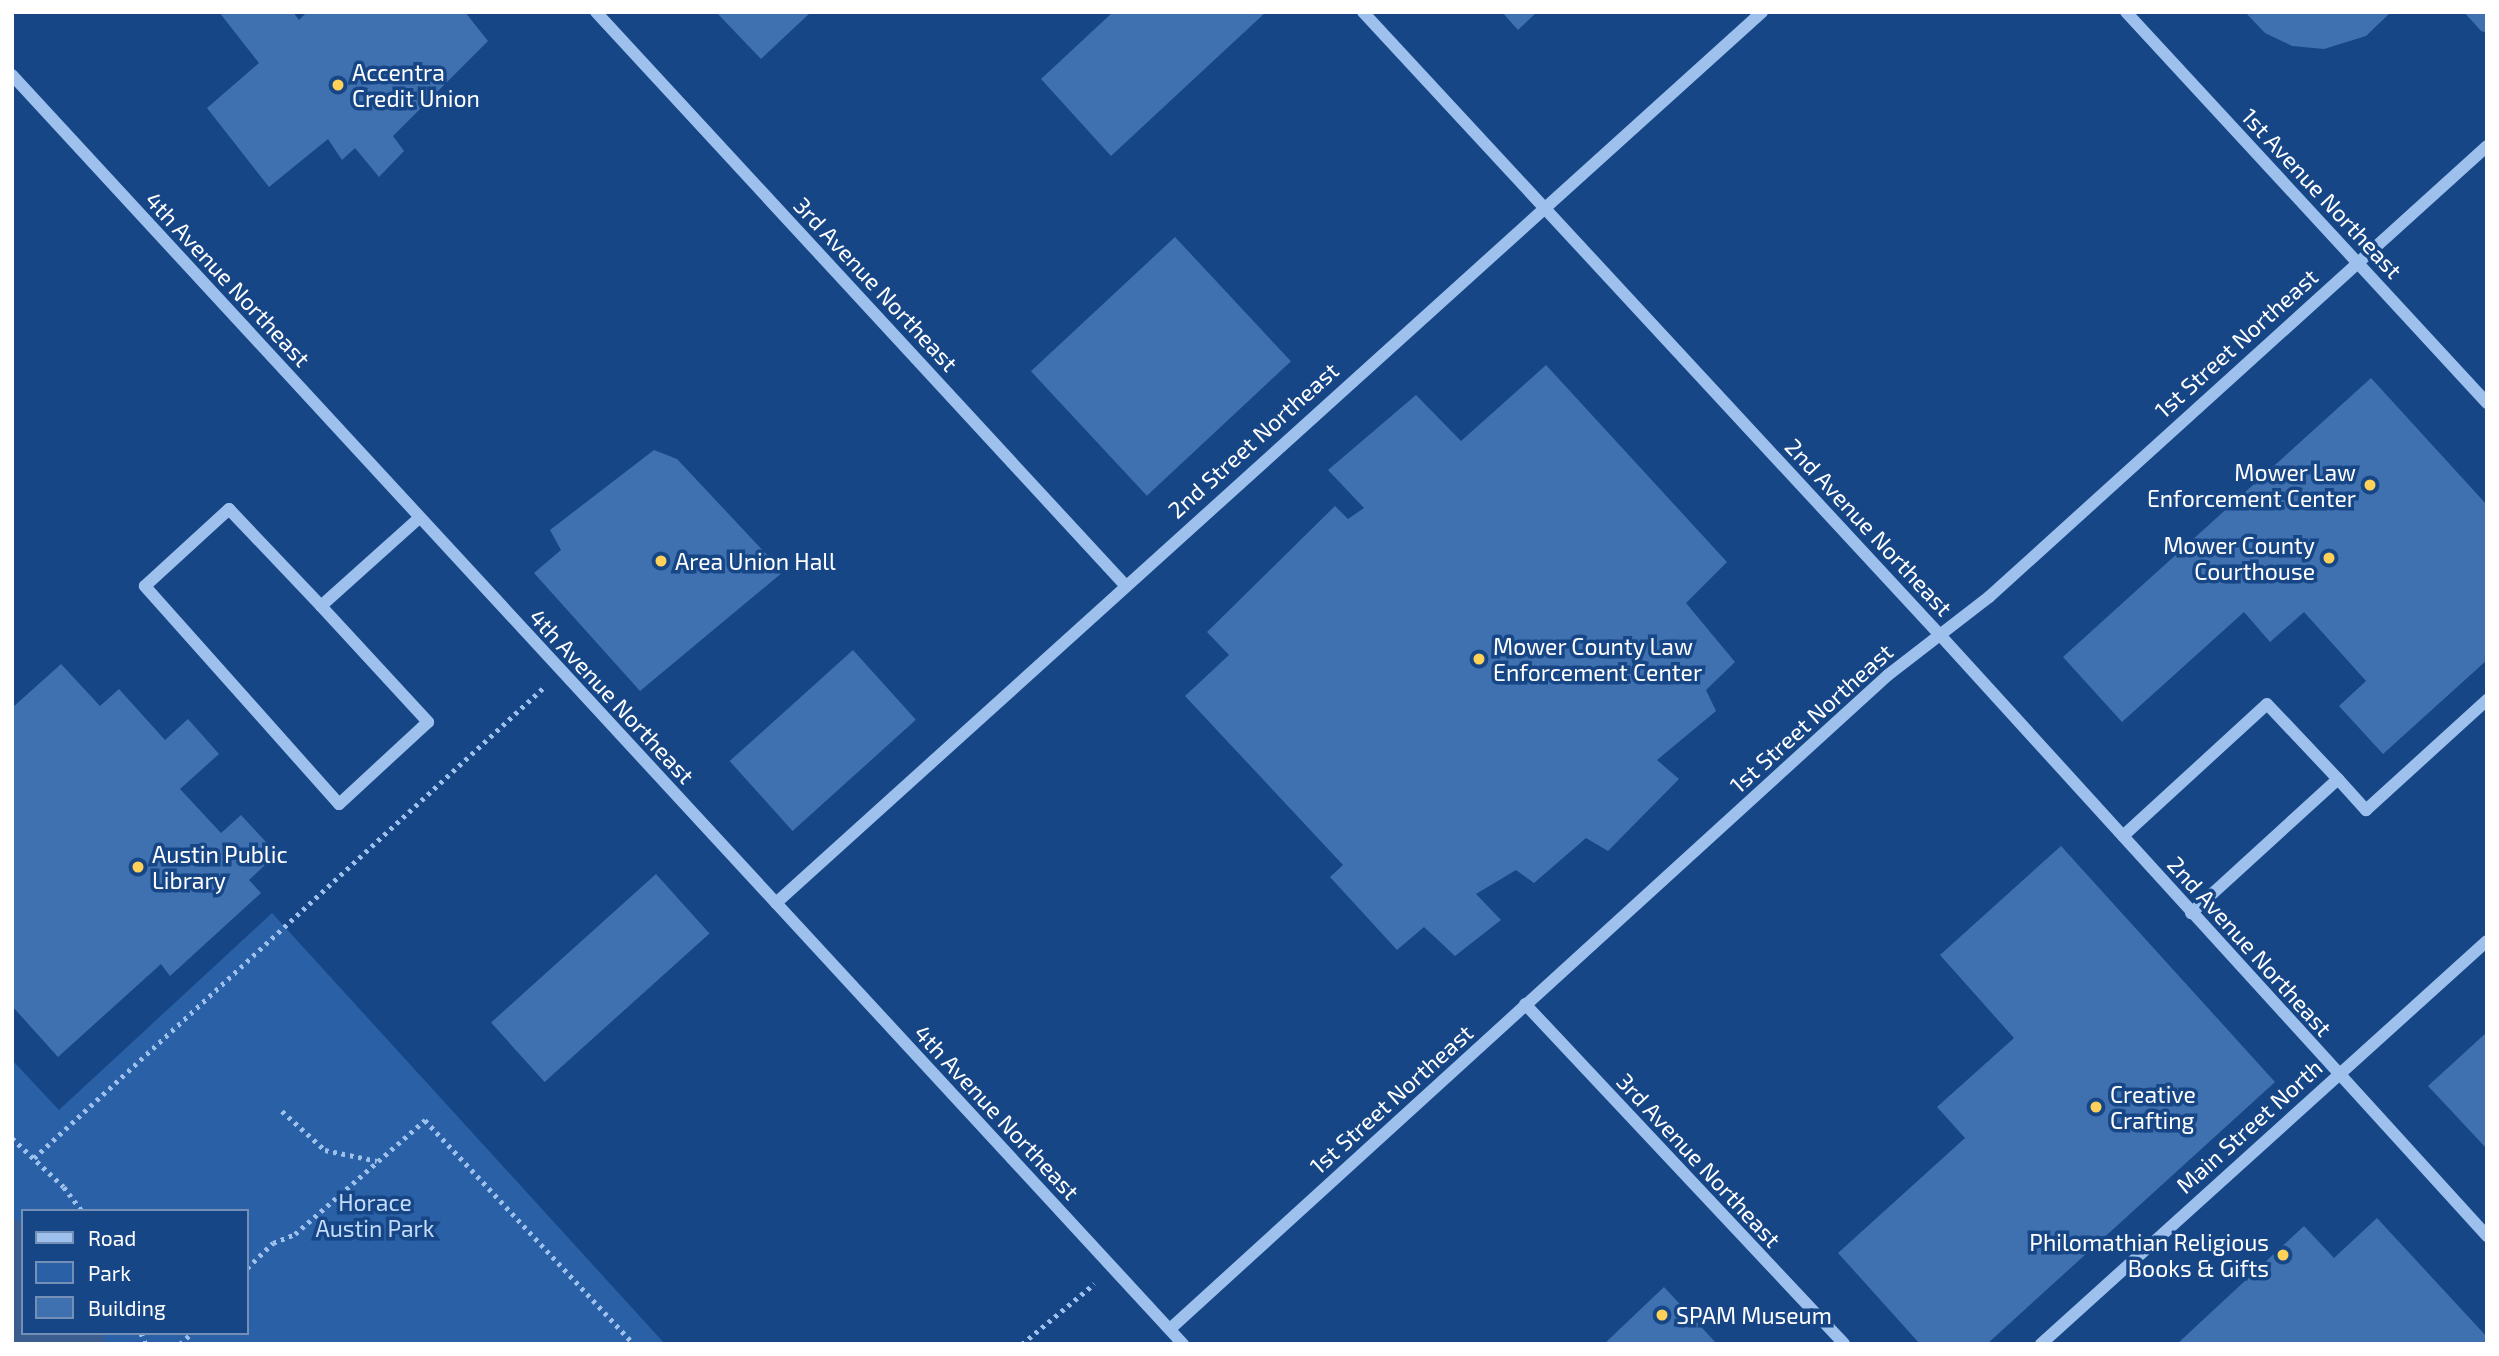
<!DOCTYPE html>
<style>
body{margin:0}
#map{position:relative;width:2499px;height:1356px;overflow:hidden;background:#174686;font-family:"Exo 2",sans-serif}
div>[style]{position:absolute}
[style*='--x']{left:calc(var(--x)*1px);top:calc(var(--y)*1px);width:calc(var(--w)*1px);rotate:calc(var(--a)*1deg)}
.green>*{inset:0;background:#2a60a5}
.water>*{inset:0;background:#3a5d8d}
.building>*{inset:0;background:#3f70b0;transform-origin:0 0}
.path>*{height:4.5px;margin-top:-2.25px;transform-origin:0;background:repeating-linear-gradient(90deg,#9dc0ed 0 3.5px,transparent 0 8.5px)}
.minor>*{height:12px;margin:-6px;padding:0 6px;transform-origin:6px;border-radius:6px;background:#9dc0ed}
.dots>*{width:19px;height:19px;translate:-50% -50%;box-sizing:border-box;border:4px solid #174686;border-radius:50%}
span{translate:-50% -50%;white-space:nowrap;text-align:center;line-height:1.15;-webkit-text-stroke:7px #174686;paint-order:stroke}
.poi-label{font-size:23px;color:#fff}
.left{translate:0 -50%;text-align:left}
.right{translate:-100% -50%;text-align:right}
.street-label{font-size:23px;color:#fff}
.park-label{font-size:23px;color:#c3dbfa}
.frame{position:absolute;inset:0;border:14px solid #fff;pointer-events:none}
.legend{position:absolute;left:21px;top:1209px;width:228px;height:126px;box-sizing:border-box;background:#174686;border:2px solid #7490b6;margin:0;padding:9px 12px;list-style:none;font-size:21px;color:#fff}
.legend li{display:flex;align-items:center;gap:14px;height:35px}
.legend b{width:35px;border:2px solid #7490b6}
</style>
<div id="map">
<div class="green">
<i style="clip-path:polygon(evenodd,272px 913px,665px 1344px,12px 1344px,12px 1060px,59px 1110px,272px 913px,23px 1211px,247px 1211px,247px 1333px,23px 1333px,23px 1211px)"></i>
</div>
<div class="water">
<i style="clip-path:polygon(12px 1216px,23px 1226px,23px 1333px,101px 1333px,107px 1344px,12px 1344px)"></i>
</div>
<div class="building">
<i style="clip-path:polygon(219px 12px,293px 12px,299px 20px,307px 12px,465px 12px,488px 41px,393px 136px,404px 151px,379px 177px,355px 148px,342px 160px,328px 139px,269px 187px,207px 108px,259px 63px)"></i>
<i style="clip-path:polygon(716px 12px,811px 12px,761px 59px)"></i>
<i style="clip-path:polygon(1113px 12px,1266px 12px,1111px 156px,1041px 79px)"></i>
<i style="clip-path:polygon(1502px 12px,1537px 12px,1518px 30px)"></i>
<i style="clip-path:polygon(2245px 12px,2391px 12px,2366px 36px,2324px 49px,2292px 46px,2265px 33px)"></i>
<i style="clip-path:polygon(2464px 12px,2487px 12px,2487px 33px,2481px 31px)"></i>
<i style="left:1175px;top:237px;width:170px;height:197px;rotate:47deg"></i>
<i style="clip-path:polygon(1546px 365px,1727px 562px,1686px 603px,1735px 662px,1706px 690px,1716px 711px,1657px 760px,1679px 779px,1608px 851px,1586px 838px,1534px 883px,1516px 870px,1476px 894px,1501px 920px,1455px 956px,1424px 927px,1397px 950px,1330px 877px,1343px 865px,1185px 696px,1229px 655px,1207px 632px,1335px 506px,1348px 519px,1364px 508px,1328px 470px,1416px 395px,1461px 441px)"></i>
<i style="clip-path:polygon(2371px 378px,2487px 505px,2487px 660px,2383px 754px,2339px 706px,2366px 681px,2304px 612px,2270px 642px,2244px 612px,2122px 722px,2063px 657px)"></i>
<i style="clip-path:polygon(654px 450px,677px 459px,783px 572px,640px 691px,534px 573px,561px 550px,550px 530px)"></i>
<i style="left:853px;top:650px;width:94px;height:166px;rotate:48deg"></i>
<i style="clip-path:polygon(61px 664px,100px 706px,119px 689px,165px 740px,188px 719px,219px 754px,180px 789px,221px 833px,241px 815px,277px 854px,249px 880px,261px 893px,170px 976px,161px 964px,58px 1057px,12px 1006px,12px 708px)"></i>
<i style="clip-path:polygon(2061px 846px,2275px 1082px,1987px 1344px,1920px 1344px,1838px 1253px,1965px 1138px,1937px 1107px,2014px 1038px,1940px 955px)"></i>
<i style="left:656px;top:874px;width:80px;height:222px;rotate:48deg"></i>
<i style="clip-path:polygon(2487px 1032px,2487px 1149px,2428px 1086px)"></i>
<i style="clip-path:polygon(2377px 1218px,2487px 1337px,2487px 1344px,2177px 1344px,2304px 1226px,2334px 1258px)"></i>
<i style="clip-path:polygon(1664px 1287px,1717px 1344px,1604px 1344px)"></i>
</div>
<div class="path">
<i style="--x:282;--y:1111;--w:58;--a:42.2"></i>
<i style="--x:325;--y:1150;--w:53;--a:11.9"></i>
<i style="--x:12;--y:1138;--w:71;--a:43.3"></i>
<i style="--x:64;--y:1187;--w:30;--a:53"></i>
<i style="--x:34;--y:1158;--w:693;--a:-42.72"></i>
<i style="--x:247;--y:1268;--w:36;--a:-44"></i>
<i style="--x:273;--y:1243;--w:24;--a:-22"></i>
<i style="--x:295;--y:1234;--w:173;--a:-41.2"></i>
<i style="--x:425;--y:1120;--w:306;--a:47"></i>
<i style="--x:141;--y:1333;--w:12;--a:66"></i>
<i style="--x:180;--y:1344;--w:16;--a:-43"></i>
<i style="--x:1022;--y:1344;--w:94;--a:-39.8"></i>
</div>
<div class="minor">
<i style="--x:596;--y:12;--w:778;--a:47.29"></i>
<i style="--x:1363;--y:12;--w:849;--a:47.2"></i>
<i style="--x:1940;--y:635;--w:813;--a:47.69"></i>
<i style="--x:2126;--y:12;--w:532;--a:47.28"></i>
<i style="--x:12;--y:75;--w:1727;--a:47.3"></i>
<i style="--x:321;--y:606;--w:158;--a:47.3"></i>
<i style="--x:428;--y:722;--w:121;--a:137.3"></i>
<i style="--x:339;--y:804;--w:292;--a:-131.7"></i>
<i style="--x:145;--y:586;--w:114;--a:-42.5"></i>
<i style="--x:229;--y:509;--w:134;--a:46.5"></i>
<i style="--x:321;--y:606;--w:132;--a:-41.9"></i>
<i style="--x:2338;--y:779;--w:42;--a:47.9"></i>
<i style="--x:2366;--y:810;--w:164;--a:-42.3"></i>
<i style="--x:2123;--y:836;--w:195;--a:-42.5"></i>
<i style="--x:2267;--y:704;--w:103;--a:46.6"></i>
<i style="--x:2338;--y:779;--w:199;--a:137.6"></i>
<i style="--x:776;--y:903;--w:1329;--a:-42.1"></i>
<i style="--x:1525;--y:1004;--w:466;--a:46.8"></i>
<i style="--x:1170;--y:1329;--w:971;--a:-42.33"></i>
<i style="--x:1888;--y:675;--w:128;--a:-37.7"></i>
<i style="--x:1989;--y:597;--w:672;--a:-42.16"></i>
<i style="--x:2041;--y:1344;--w:601;--a:-42.1"></i>
</div>
<div class="dots">
<i style="left:338px;top:85px;background:#ffd159"></i>
<i style="left:2370px;top:485px;background:#ffd159"></i>
<i style="left:2329px;top:558px;background:#ffd159"></i>
<i style="left:661px;top:561px;background:#ffd159"></i>
<i style="left:1479px;top:659px;background:#ffd159"></i>
<i style="left:138px;top:867px;background:#ffd159"></i>
<i style="left:2096px;top:1107px;background:#ffd159"></i>
<i style="left:2283px;top:1255px;background:#ffd159"></i>
<i style="left:1662px;top:1315px;background:#ffd159"></i>
</div>
<div class="poi-label">
<span class="left" style="left:352px;top:85px">Accentra<br>Credit Union</span>
<span class="right" style="left:2356px;top:485px">Mower Law<br>Enforcement Center</span>
<span class="right" style="left:2315px;top:558px">Mower County<br>Courthouse</span>
<span class="left" style="left:675px;top:561px">Area Union Hall</span>
<span class="left" style="left:1493px;top:659px">Mower County Law<br>Enforcement Center</span>
<span class="left" style="left:152px;top:867px">Austin Public<br>Library</span>
<span class="left" style="left:2110px;top:1107px">Creative<br>Crafting</span>
<span class="right" style="left:2269px;top:1255px">Philomathian Religious<br>Books &amp; Gifts</span>
<span class="left" style="left:1676px;top:1315px">SPAM Museum</span>
</div>
<div class="street-label">
<span style="left:2322px;top:193px;rotate:47deg">1st Avenue Northeast</span>
<span style="left:228px;top:279px;rotate:47deg">4th Avenue Northeast</span>
<span style="left:876px;top:284px;rotate:47deg">3rd Avenue Northeast</span>
<span style="left:2236px;top:343px;rotate:-42deg">1st Street Northeast</span>
<span style="left:1253px;top:440px;rotate:-42deg">2nd Street Northeast</span>
<span style="left:1869px;top:527px;rotate:47deg">2nd Avenue Northeast</span>
<span style="left:612px;top:696px;rotate:47deg">4th Avenue Northeast</span>
<span style="left:1811px;top:718px;rotate:-42deg">1st Street Northeast</span>
<span style="left:2250px;top:946px;rotate:48deg">2nd Avenue Northeast</span>
<span style="left:1391px;top:1099px;rotate:-42deg">1st Street Northeast</span>
<span style="left:997px;top:1112px;rotate:47deg">4th Avenue Northeast</span>
<span style="left:2249px;top:1126px;rotate:-42deg">Main Street North</span>
<span style="left:1699px;top:1160px;rotate:47deg">3rd Avenue Northeast</span>
</div>
<div class="park-label">
<span style="left:375px;top:1215px">Horace<br>Austin Park</span>
</div>
<div class="frame"></div>
<ul class="legend">
<li><b style="height:9px;background:#9dc0ed"></b>Road</li>
<li><b style="height:19px;background:#2a60a5"></b>Park</li>
<li><b style="height:19px;background:#3f70b0"></b>Building</li>
</ul>
</div>
